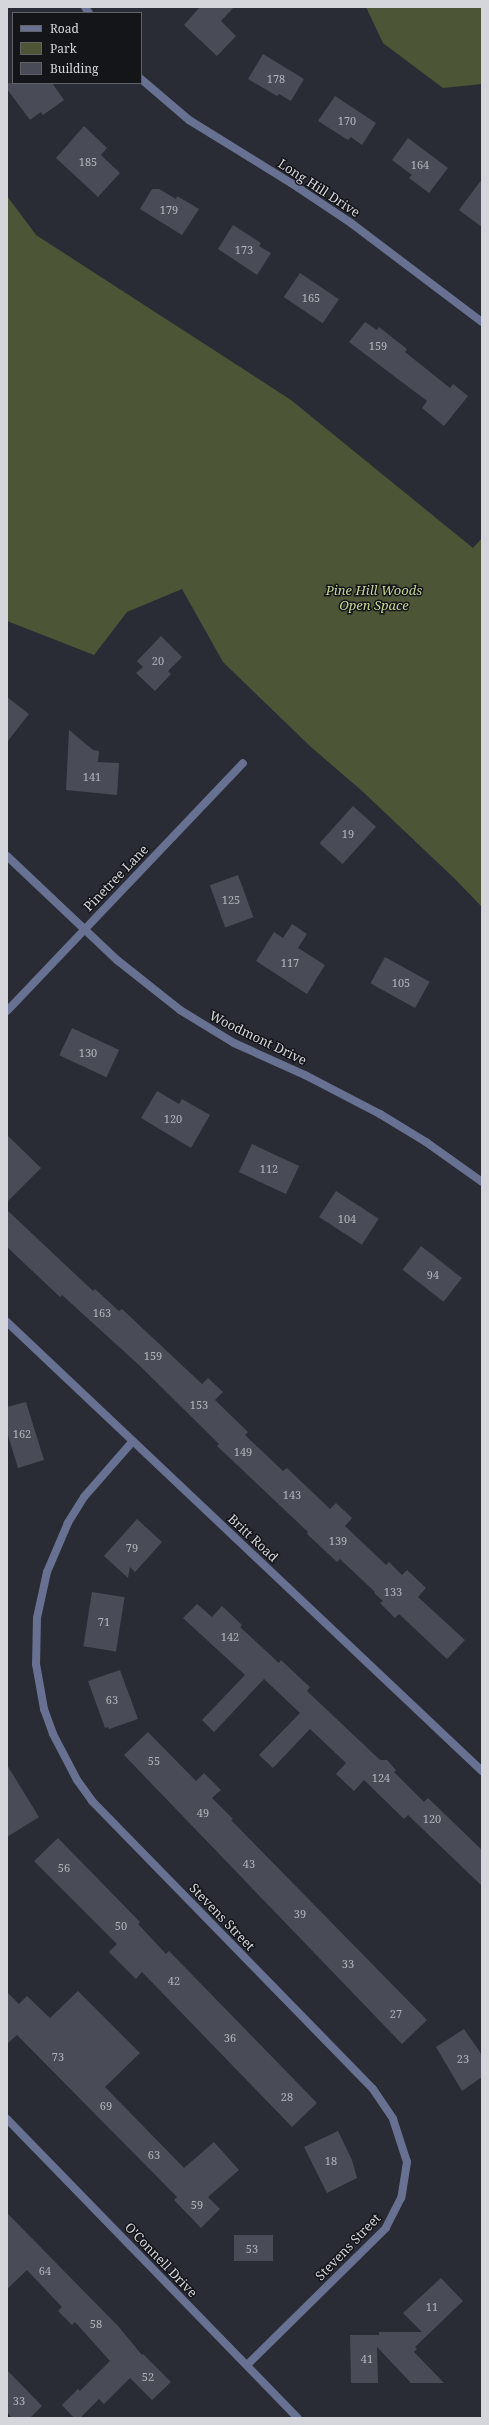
<!DOCTYPE html>
<style>
body{margin:0}
#map{position:relative;width:489px;height:2425px;overflow:hidden;background:#292c35;font-family:"Noto Serif",serif}
div>[style]{position:absolute}
.green>*{inset:0;background:#4c5535}
.building>*{inset:0;background:#494c56;transform-origin:0 0}
.minor>*{height:8px;margin:-4px;padding:0 4px;transform-origin:4px;border-radius:4px;background:#687192}
span{translate:-50% -50%;white-space:nowrap;text-align:center;line-height:1.15;-webkit-text-stroke:3px #131519;paint-order:stroke}
.number-label{font-size:11px;color:#b1b4ba}
.number-label span{-webkit-text-stroke-width:0}
.street-label{font-size:13px;color:#d4d6dc}
.park-label{font-size:13px;color:#c4d594;font-style:italic}
.frame{position:absolute;inset:0;border:8px solid #d4d6dc;pointer-events:none}
.legend{position:absolute;left:12px;top:12px;width:130px;height:72px;box-sizing:border-box;background:#131519;border:1px solid #606267;margin:0;padding:5px 7px;list-style:none;font-size:12px;color:#d4d6dc}
.legend li{display:flex;align-items:center;gap:8px;height:20px}
.legend b{width:20px;border:1px solid #606267}
</style>
<div id="map">
<div class="green">
<div style="clip-path:polygon(366px 7px,482px 7px,482px 84px,443px 88px,383px 43px)"></div>
<div style="clip-path:polygon(7px 196px,36px 235px,291px 400px,473px 548px,482px 538px,482px 907px,455px 879px,361px 790px,312px 748px,223px 662px,182px 589px,127px 612px,94px 655px,7px 621px)"></div>
</div>
<div class="building">
<div style="clip-path:polygon(200px 7px,234px 7px,221px 21px,236px 36px,217px 56px,184px 25px)"></div>
<div style="clip-path:polygon(263px 54px,304px 79px,291px 101px,279px 94px,277px 96px,248px 79px)"></div>
<div style="clip-path:polygon(7px 83px,52px 83px,64px 100px,43px 115px,41px 112px,30px 120px,7px 89px)"></div>
<div style="clip-path:polygon(335px 96px,376px 123px,362px 145px,351px 137px,348px 140px,318px 121px)"></div>
<div style="clip-path:polygon(84px 126px,107px 148px,101px 155px,120px 173px,98px 197px,56px 158px)"></div>
<div style="clip-path:polygon(408px 138px,448px 168px,429px 193px,409px 178px,412px 175px,392px 160px)"></div>
<div style="clip-path:polygon(482px 179px,482px 227px,459px 210px)"></div>
<div style="clip-path:polygon(152px 189px,159px 189px,176px 199px,177px 196px,199px 209px,182px 235px,140px 209px)"></div>
<div style="clip-path:polygon(233px 225px,261px 243px,259px 246px,271px 253px,257px 275px,218px 249px)"></div>
<div style="left:300px;top:273px;width:47px;height:29px;rotate:34deg"></div>
<div style="clip-path:polygon(365px 322px,377px 330px,379px 327px,407px 349px,405px 352px,450px 388px,453px 384px,468px 396px,444px 426px,422px 408px,427px 401px,349px 342px)"></div>
<div style="clip-path:polygon(161px 636px,182px 657px,168px 671px,171px 674px,155px 691px,136px 673px,143px 667px,137px 661px)"></div>
<div style="clip-path:polygon(7px 697px,29px 714px,7px 742px)"></div>
<div style="clip-path:polygon(69px 730px,93px 750px,99px 751px,98px 762px,119px 763px,117px 795px,66px 790px)"></div>
<div style="left:353px;top:806px;width:31px;height:50px;rotate:42deg"></div>
<div style="left:238px;top:875px;width:45px;height:30px;rotate:70deg"></div>
<div style="clip-path:polygon(292px 924px,307px 934px,298px 948px,325px 965px,307px 994px,256px 961px,274px 932px,283px 938px)"></div>
<div style="left:385px;top:957px;width:51px;height:30px;rotate:29deg"></div>
<div style="left:72px;top:1028px;width:52px;height:30px;rotate:25deg"></div>
<div style="clip-path:polygon(157px 1091px,179px 1104px,182px 1099px,210px 1115px,191px 1148px,141px 1118px)"></div>
<div style="clip-path:polygon(7px 1135px,41px 1168px,7px 1202px)"></div>
<div style="left:252px;top:1144px;width:52px;height:31px;rotate:25deg"></div>
<div style="left:336px;top:1191px;width:51px;height:31px;rotate:33deg"></div>
<div style="clip-path:polygon(7px 1210px,93px 1291px,95px 1289px,119px 1311px,122px 1309px,202px 1384px,208px 1378px,223px 1392px,215px 1400px,248px 1432px,245px 1435px,283px 1471px,287px 1468px,330px 1509px,336px 1503px,352px 1518px,345px 1526px,386px 1565px,389px 1562px,402px 1575px,407px 1570px,426px 1588px,418px 1597px,465px 1640px,447px 1659px,399px 1614px,395px 1618px,380px 1603px,383px 1601px,374px 1593px,375px 1592px,340px 1559px,337px 1562px,307px 1534px,308px 1532px,217px 1446px,219px 1444px,139px 1365px,62px 1295px,60px 1297px,7px 1247px)"></div>
<div style="left:421px;top:1246px;width:52px;height:30px;rotate:38deg"></div>
<div style="clip-path:polygon(26px 1402px,44px 1460px,18px 1468px,7px 1432px,7px 1407px)"></div>
<div style="clip-path:polygon(137px 1519px,162px 1542px,135px 1572px,130px 1567px,128px 1578px,104px 1556px)"></div>
<div style="left:92px;top:1592px;width:33px;height:55px;rotate:9deg"></div>
<div style="clip-path:polygon(197px 1604px,212px 1617px,222px 1606px,242px 1625px,240px 1627px,279px 1663px,281px 1660px,299px 1677px,310px 1687px,307px 1691px,380px 1760px,387px 1760px,396px 1770px,394px 1772px,424px 1802px,428px 1798px,482px 1850px,482px 1886px,408px 1815px,404px 1819px,364px 1780px,354px 1791px,336px 1774px,346px 1763px,310px 1729px,273px 1768px,259px 1755px,300px 1713px,264px 1679px,214px 1732px,202px 1720px,245px 1675px,183px 1618px)"></div>
<div style="clip-path:polygon(120px 1670px,138px 1719px,109px 1729px,108px 1727px,105px 1728px,88px 1681px)"></div>
<div style="clip-path:polygon(148px 1732px,196px 1781px,204px 1773px,221px 1790px,212px 1798px,233px 1819px,231px 1820px,427px 2020px,402px 2044px,124px 1755px)"></div>
<div style="clip-path:polygon(7px 1765px,39px 1817px,7px 1837px)"></div>
<div style="clip-path:polygon(58px 1838px,140px 1922px,138px 1924px,166px 1954px,169px 1951px,317px 2103px,292px 2127px,142px 1972px,136px 1979px,109px 1952px,117px 1944px,34px 1861px)"></div>
<div style="clip-path:polygon(78px 1991px,140px 2053px,105px 2087px,184px 2168px,214px 2142px,239px 2170px,208px 2197px,220px 2209px,201px 2228px,174px 2200px,177px 2197px,17px 2035px,7px 2044px,7px 1992px,19px 2004px,27px 1996px,50px 2018px)"></div>
<div style="clip-path:polygon(464px 2029px,482px 2055px,482px 2077px,462px 2091px,436px 2047px)"></div>
<div style="clip-path:polygon(338px 2131px,352px 2160px,357px 2178px,327px 2193px,304px 2147px)"></div>
<div style="clip-path:polygon(7px 2213px,118px 2326px,142px 2355px,143px 2354px,171px 2382px,152px 2400px,130px 2378px,104px 2404px,99px 2399px,80px 2418px,74px 2418px,62px 2405px,78px 2389px,80px 2391px,110px 2361px,75px 2322px,72px 2325px,58px 2311px,62px 2307px,27px 2270px,7px 2289px)"></div>
<div style="left:234px;top:2235px;width:39px;height:26px"></div>
<div style="clip-path:polygon(441px 2278px,463px 2301px,415px 2347px,417px 2349px,414px 2352px,444px 2383px,411px 2383px,377px 2347px,378px 2383px,351px 2383px,350px 2335px,379px 2335px,379px 2332px,422px 2332px,403px 2313px)"></div>
<div style="clip-path:polygon(7px 2370px,42px 2406px,30px 2418px,12px 2418px,7px 2412px)"></div>
</div>
<div class="minor">
<div style="left:85px;top:7px;width:7px;rotate:56deg"></div>
<div style="left:141px;top:79px;width:63px;rotate:40.5deg"></div>
<div style="left:189px;top:120px;width:120px;rotate:31.7deg"></div>
<div style="left:291px;top:183px;width:72px;rotate:33.7deg"></div>
<div style="left:351px;top:223px;width:164px;rotate:37.1deg"></div>
<div style="left:7px;top:856px;width:151px;rotate:43.4deg"></div>
<div style="left:117px;top:960px;width:80px;rotate:38.4deg"></div>
<div style="left:180px;top:1010px;width:63px;rotate:31.4deg"></div>
<div style="left:234px;top:1043px;width:78px;rotate:24.3deg"></div>
<div style="left:305px;top:1075px;width:85px;rotate:27.5deg"></div>
<div style="left:380px;top:1114px;width:54px;rotate:31.3deg"></div>
<div style="left:426px;top:1142px;width:69px;rotate:35.5deg"></div>
<div style="left:7px;top:1011px;width:342px;rotate:-46.4deg"></div>
<div style="left:7px;top:1322px;width:654px;rotate:43.39deg"></div>
<div style="left:133px;top:1441px;width:74px;rotate:131.2deg"></div>
<div style="left:84px;top:1497px;width:31px;rotate:122deg"></div>
<div style="left:68px;top:1523px;width:53px;rotate:113.2deg"></div>
<div style="left:47px;top:1572px;width:47px;rotate:102.3deg"></div>
<div style="left:37px;top:1618px;width:46px;rotate:91.2deg"></div>
<div style="left:36px;top:1664px;width:46px;rotate:79.9deg"></div>
<div style="left:44px;top:1709px;width:27px;rotate:70deg"></div>
<div style="left:53px;top:1734px;width:52px;rotate:62.4deg"></div>
<div style="left:77px;top:1780px;width:26px;rotate:54deg"></div>
<div style="left:92px;top:1801px;width:402px;rotate:45.7deg"></div>
<div style="left:373px;top:2089px;width:36px;rotate:56deg"></div>
<div style="left:393px;top:2119px;width:45px;rotate:72deg"></div>
<div style="left:407px;top:2162px;width:36px;rotate:99deg"></div>
<div style="left:401px;top:2198px;width:34px;rotate:117deg"></div>
<div style="left:386px;top:2228px;width:195px;rotate:135.4deg"></div>
<div style="left:7px;top:2119px;width:417px;rotate:45.8deg"></div>
</div>
<div class="number-label">
<span style="left:276px;top:79px">178</span>
<span style="left:347px;top:121px">170</span>
<span style="left:88px;top:162px">185</span>
<span style="left:420px;top:165px">164</span>
<span style="left:169px;top:210px">179</span>
<span style="left:244px;top:250px">173</span>
<span style="left:311px;top:298px">165</span>
<span style="left:378px;top:346px">159</span>
<span style="left:158px;top:661px">20</span>
<span style="left:92px;top:777px">141</span>
<span style="left:348px;top:834px">19</span>
<span style="left:231px;top:900px">125</span>
<span style="left:290px;top:963px">117</span>
<span style="left:401px;top:983px">105</span>
<span style="left:88px;top:1053px">130</span>
<span style="left:173px;top:1119px">120</span>
<span style="left:269px;top:1169px">112</span>
<span style="left:347px;top:1219px">104</span>
<span style="left:433px;top:1275px">94</span>
<span style="left:102px;top:1313px">163</span>
<span style="left:153px;top:1356px">159</span>
<span style="left:199px;top:1405px">153</span>
<span style="left:22px;top:1434px">162</span>
<span style="left:243px;top:1452px">149</span>
<span style="left:292px;top:1495px">143</span>
<span style="left:338px;top:1541px">139</span>
<span style="left:132px;top:1548px">79</span>
<span style="left:393px;top:1592px">133</span>
<span style="left:104px;top:1622px">71</span>
<span style="left:230px;top:1637px">142</span>
<span style="left:112px;top:1700px">63</span>
<span style="left:154px;top:1761px">55</span>
<span style="left:381px;top:1778px">124</span>
<span style="left:203px;top:1813px">49</span>
<span style="left:432px;top:1819px">120</span>
<span style="left:249px;top:1864px">43</span>
<span style="left:64px;top:1868px">56</span>
<span style="left:300px;top:1914px">39</span>
<span style="left:121px;top:1926px">50</span>
<span style="left:348px;top:1964px">33</span>
<span style="left:174px;top:1981px">42</span>
<span style="left:396px;top:2014px">27</span>
<span style="left:230px;top:2038px">36</span>
<span style="left:58px;top:2057px">73</span>
<span style="left:463px;top:2059px">23</span>
<span style="left:287px;top:2097px">28</span>
<span style="left:106px;top:2106px">69</span>
<span style="left:154px;top:2155px">63</span>
<span style="left:331px;top:2161px">18</span>
<span style="left:197px;top:2205px">59</span>
<span style="left:252px;top:2249px">53</span>
<span style="left:45px;top:2271px">64</span>
<span style="left:432px;top:2307px">11</span>
<span style="left:96px;top:2324px">58</span>
<span style="left:367px;top:2359px">41</span>
<span style="left:148px;top:2377px">52</span>
<span style="left:19px;top:2401px">33</span>
</div>
<div class="street-label">
<span style="left:319px;top:188px;rotate:33deg">Long Hill Drive</span>
<span style="left:116px;top:878px;rotate:-46deg">Pinetree Lane</span>
<span style="left:258px;top:1038px;rotate:26deg">Woodmont Drive</span>
<span style="left:253px;top:1538px;rotate:43deg">Britt Road</span>
<span style="left:222px;top:1917px;rotate:46deg">Stevens Street</span>
<span style="left:348px;top:2247px;rotate:-46deg">Stevens Street</span>
<span style="left:161px;top:2260px;rotate:46deg">O'Connell Drive</span>
</div>
<div class="park-label">
<span style="left:374px;top:598px">Pine Hill Woods<br>Open Space</span>
</div>
<div class="frame"></div>
<ul class="legend">
<li><b style="height:5px;background:#687192"></b>Road</li>
<li><b style="height:11px;background:#4c5535"></b>Park</li>
<li><b style="height:11px;background:#494c56"></b>Building</li>
</ul>
</div>
